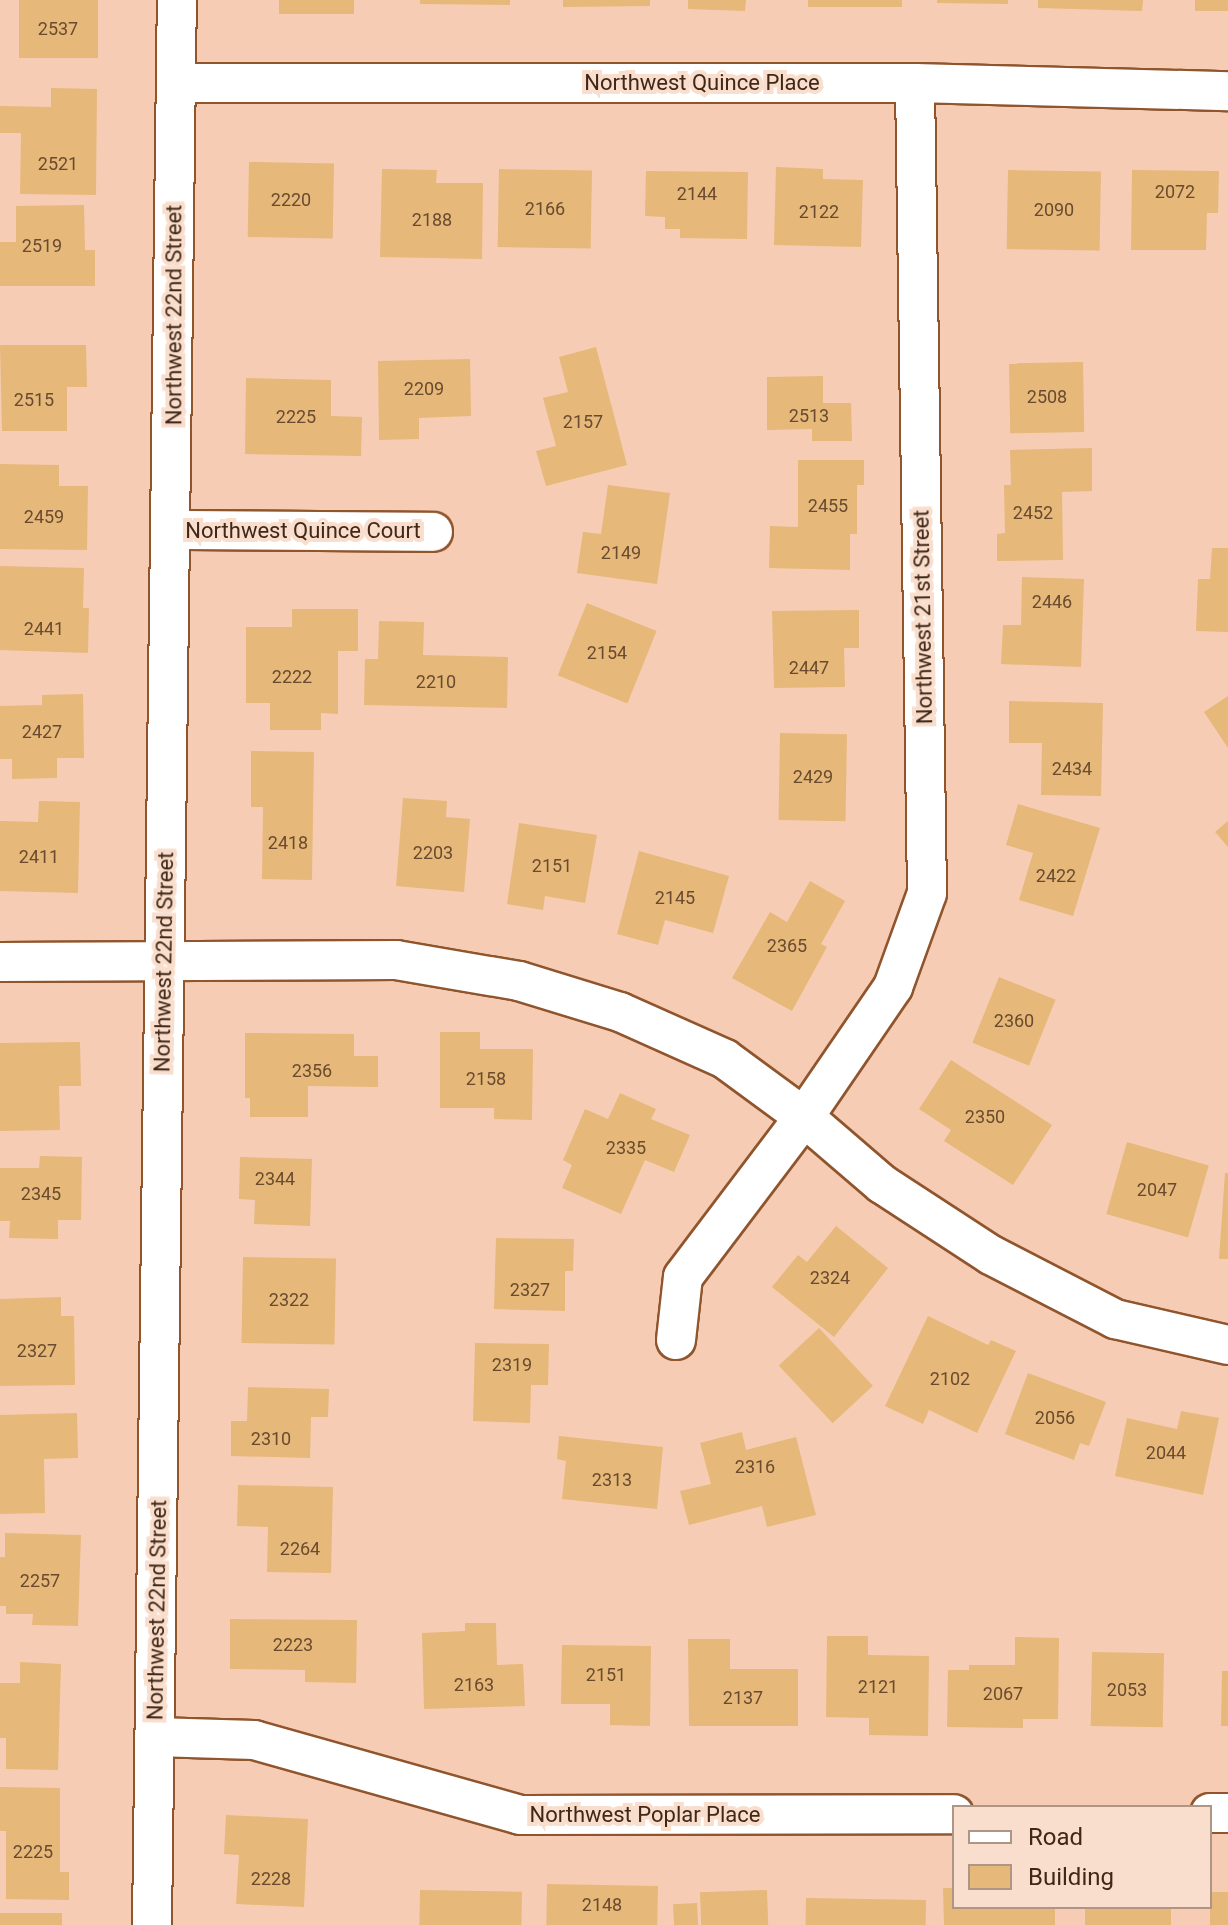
<!DOCTYPE html>
<style>
body{margin:0}
#map{position:relative;width:1228px;height:1925px;overflow:hidden;background:#f6cdb4;font-family:Roboto,sans-serif}
div>[style]{position:absolute}
.building>*{inset:0;background:#e6b87a;transform-origin:0 0}
.roads{filter:drop-shadow(2px 0 #90552d) drop-shadow(-2px 0 #90552d) drop-shadow(0 2px #90552d) drop-shadow(0 -2px #90552d)}
.street>*{height:38px;margin:-19px;padding:0 19px;transform-origin:19px;border-radius:19px;background:#fff}
span{translate:-50% -50%;white-space:nowrap;text-align:center;line-height:1.15;-webkit-text-stroke:8px #f9decd;paint-order:stroke}
.number-label{font-size:18px;color:#6a4b2f}
.number-label span{-webkit-text-stroke-width:0}
.street-label{font-size:22px;color:#402716}
.legend{position:absolute;left:952px;top:1805px;width:260px;height:104px;box-sizing:border-box;background:#f9decd;border:2px solid #af9584;margin:0;padding:10px 14px;list-style:none;font-size:24px;color:#402716}
.legend li{display:flex;align-items:center;gap:16px;height:40px}
.legend b{width:40px;border:2px solid #af9584}
</style>
<div id="map">
<div class="building">
<div style="left:19px;top:0;width:79px;height:58px"></div>
<div style="left:279px;top:0;width:75px;height:14px"></div>
<div style="clip-path:polygon(420px 0,510px 0,510px 5px,420px 4px)"></div>
<div style="clip-path:polygon(563px 0,650px 0,650px 6px,563px 7px)"></div>
<div style="clip-path:polygon(688px 0,746px 0,745px 11px,688px 9px)"></div>
<div style="left:808px;top:0;width:94px;height:7px"></div>
<div style="clip-path:polygon(937px 0,1008px 0,1008px 4px,937px 3px)"></div>
<div style="clip-path:polygon(1038px 0,1143px 0,1142px 11px,1038px 8px)"></div>
<div style="left:1195px;top:0;width:33px;height:11px"></div>
<div style="clip-path:polygon(51px 88px,97px 89px,96px 195px,20px 194px,21px 133px,0 133px,0 106px,51px 107px)"></div>
<div style="left:249px;top:162px;width:85px;height:75px;rotate:1deg"></div>
<div style="clip-path:polygon(776px 167px,823px 169px,823px 179px,863px 180px,861px 247px,774px 245px)"></div>
<div style="clip-path:polygon(382px 169px,437px 170px,436px 183px,483px 183px,482px 259px,380px 257px)"></div>
<div style="left:499px;top:169px;width:93px;height:78px;rotate:1deg"></div>
<div style="left:1008px;top:170px;width:93px;height:79px;rotate:1deg"></div>
<div style="clip-path:polygon(1132px 170px,1219px 171px,1218px 213px,1207px 213px,1206px 250px,1131px 250px)"></div>
<div style="clip-path:polygon(646px 171px,748px 172px,747px 239px,680px 238px,680px 229px,665px 229px,665px 217px,645px 216px)"></div>
<div style="clip-path:polygon(84px 205px,85px 250px,95px 250px,95px 286px,0 286px,0 242px,16px 242px,16px 206px)"></div>
<div style="clip-path:polygon(0 345px,86px 345px,87px 387px,67px 387px,67px 431px,2px 431px)"></div>
<div style="clip-path:polygon(596px 347px,627px 465px,546px 486px,536px 451px,556px 446px,543px 398px,568px 392px,559px 357px)"></div>
<div style="clip-path:polygon(470px 359px,471px 416px,419px 418px,419px 439px,379px 440px,378px 361px)"></div>
<div style="left:1083px;top:362px;width:70px;height:74px;rotate:89deg"></div>
<div style="clip-path:polygon(823px 376px,823px 403px,851px 403px,852px 441px,812px 441px,812px 429px,767px 430px,767px 377px)"></div>
<div style="clip-path:polygon(246px 378px,331px 380px,331px 416px,362px 417px,361px 456px,245px 454px)"></div>
<div style="clip-path:polygon(1092px 448px,1092px 491px,1062px 492px,1063px 560px,997px 561px,997px 534px,1005px 533px,1004px 485px,1011px 485px,1010px 450px)"></div>
<div style="clip-path:polygon(798px 460px,864px 460px,864px 485px,857px 485px,857px 534px,850px 534px,850px 570px,769px 568px,770px 526px,798px 527px)"></div>
<div style="clip-path:polygon(0 464px,59px 465px,59px 486px,88px 486px,87px 550px,0 549px)"></div>
<div style="clip-path:polygon(608px 485px,670px 493px,657px 584px,577px 573px,583px 532px,601px 534px)"></div>
<div style="clip-path:polygon(1212px 548px,1228px 548px,1228px 632px,1196px 631px,1198px 579px,1210px 579px)"></div>
<div style="clip-path:polygon(0 566px,84px 568px,83px 608px,89px 608px,88px 653px,0 650px)"></div>
<div style="clip-path:polygon(1022px 577px,1084px 579px,1081px 667px,1001px 664px,1003px 625px,1021px 625px)"></div>
<div style="left:587px;top:603px;width:75px;height:78px;rotate:22deg"></div>
<div style="clip-path:polygon(292px 609px,358px 609px,358px 651px,338px 651px,338px 714px,321px 713px,321px 730px,270px 730px,270px 703px,246px 703px,246px 627px,292px 627px)"></div>
<div style="clip-path:polygon(859px 610px,859px 648px,844px 648px,845px 687px,774px 688px,772px 611px)"></div>
<div style="clip-path:polygon(379px 621px,424px 622px,423px 655px,508px 657px,507px 708px,364px 705px,365px 659px,378px 659px)"></div>
<div style="clip-path:polygon(83px 694px,84px 758px,57px 758px,57px 778px,12px 779px,12px 759px,0 759px,0 706px,42px 705px,42px 695px)"></div>
<div style="clip-path:polygon(1228px 696px,1228px 748px,1204px 712px)"></div>
<div style="clip-path:polygon(1009px 701px,1103px 703px,1101px 796px,1041px 795px,1042px 743px,1009px 743px)"></div>
<div style="left:780px;top:733px;width:67px;height:87px;rotate:1deg"></div>
<div style="clip-path:polygon(251px 751px,314px 752px,312px 880px,262px 879px,263px 807px,251px 807px)"></div>
<div style="clip-path:polygon(403px 798px,447px 801px,446px 817px,470px 819px,464px 892px,396px 886px)"></div>
<div style="clip-path:polygon(39px 801px,80px 802px,78px 893px,0 891px,0 821px,38px 822px)"></div>
<div style="clip-path:polygon(1018px 804px,1100px 828px,1073px 916px,1019px 900px,1033px 853px,1006px 845px)"></div>
<div style="clip-path:polygon(1228px 821px,1228px 847px,1215px 832px)"></div>
<div style="clip-path:polygon(519px 823px,597px 835px,585px 903px,545px 896px,543px 910px,507px 904px)"></div>
<div style="clip-path:polygon(639px 851px,729px 876px,713px 933px,665px 920px,658px 945px,617px 934px)"></div>
<div style="clip-path:polygon(810px 881px,845px 901px,821px 944px,827px 947px,792px 1011px,732px 978px,770px 912px,787px 922px)"></div>
<div style="left:999px;top:977px;width:61px;height:71px;rotate:22deg"></div>
<div style="clip-path:polygon(440px 1032px,480px 1032px,480px 1049px,533px 1049px,532px 1120px,494px 1119px,494px 1108px,440px 1108px)"></div>
<div style="clip-path:polygon(245px 1033px,354px 1034px,354px 1056px,378px 1056px,378px 1087px,308px 1086px,308px 1117px,250px 1117px,250px 1098px,245px 1098px)"></div>
<div style="clip-path:polygon(80px 1042px,81px 1086px,59px 1086px,60px 1130px,0 1131px,0 1043px)"></div>
<div style="clip-path:polygon(951px 1060px,1052px 1125px,1013px 1185px,944px 1141px,951px 1130px,919px 1109px)"></div>
<div style="clip-path:polygon(620px 1093px,656px 1109px,651px 1119px,690px 1135px,674px 1172px,645px 1160px,621px 1214px,562px 1188px,572px 1165px,563px 1160px,585px 1109px,608px 1119px)"></div>
<div style="left:1127px;top:1142px;width:85px;height:75px;rotate:16deg"></div>
<div style="clip-path:polygon(40px 1156px,82px 1157px,81px 1220px,58px 1220px,58px 1239px,9px 1238px,10px 1221px,0 1221px,0 1168px,39px 1168px)"></div>
<div style="clip-path:polygon(240px 1157px,312px 1159px,310px 1226px,254px 1224px,255px 1200px,239px 1199px)"></div>
<div style="clip-path:polygon(1225px 1173px,1228px 1173px,1228px 1259px,1219px 1259px)"></div>
<div style="clip-path:polygon(836px 1226px,888px 1268px,834px 1337px,772px 1287px,798px 1255px,807px 1262px)"></div>
<div style="clip-path:polygon(496px 1238px,574px 1239px,573px 1271px,565px 1271px,565px 1311px,494px 1309px)"></div>
<div style="left:243px;top:1257px;width:93px;height:86px;rotate:1deg"></div>
<div style="clip-path:polygon(61px 1297px,61px 1316px,74px 1316px,75px 1385px,0 1386px,0 1299px)"></div>
<div style="clip-path:polygon(928px 1316px,988px 1345px,991px 1340px,1016px 1351px,977px 1433px,929px 1410px,923px 1424px,885px 1406px)"></div>
<div style="left:819px;top:1328px;width:79px;height:55px;rotate:47deg"></div>
<div style="clip-path:polygon(475px 1343px,549px 1344px,548px 1385px,531px 1385px,530px 1423px,473px 1421px)"></div>
<div style="clip-path:polygon(1028px 1373px,1106px 1402px,1089px 1446px,1080px 1443px,1074px 1460px,1005px 1434px)"></div>
<div style="clip-path:polygon(248px 1387px,329px 1389px,328px 1417px,311px 1417px,310px 1458px,231px 1456px,231px 1421px,247px 1421px)"></div>
<div style="clip-path:polygon(1181px 1411px,1219px 1418px,1203px 1495px,1115px 1476px,1127px 1418px,1177px 1429px)"></div>
<div style="clip-path:polygon(77px 1413px,78px 1458px,44px 1459px,45px 1513px,0 1514px,0 1415px)"></div>
<div style="clip-path:polygon(742px 1432px,746px 1450px,796px 1437px,816px 1515px,767px 1527px,762px 1506px,689px 1525px,680px 1491px,711px 1484px,700px 1443px)"></div>
<div style="clip-path:polygon(559px 1436px,663px 1447px,657px 1509px,562px 1499px,566px 1461px,557px 1459px)"></div>
<div style="clip-path:polygon(238px 1485px,333px 1487px,331px 1573px,267px 1572px,268px 1527px,237px 1526px)"></div>
<div style="clip-path:polygon(5px 1533px,81px 1535px,78px 1626px,32px 1625px,33px 1614px,6px 1614px,6px 1606px,0 1606px,0 1557px,5px 1557px)"></div>
<div style="clip-path:polygon(230px 1619px,357px 1620px,356px 1683px,305px 1682px,305px 1670px,230px 1669px)"></div>
<div style="clip-path:polygon(465px 1623px,496px 1623px,497px 1665px,523px 1664px,525px 1706px,424px 1709px,422px 1633px,465px 1631px)"></div>
<div style="clip-path:polygon(827px 1636px,868px 1636px,868px 1655px,929px 1656px,928px 1736px,869px 1735px,869px 1718px,826px 1717px)"></div>
<div style="clip-path:polygon(1015px 1637px,1059px 1638px,1058px 1719px,1023px 1719px,1023px 1728px,947px 1727px,948px 1670px,969px 1670px,969px 1665px,1015px 1665px)"></div>
<div style="clip-path:polygon(688px 1639px,730px 1639px,730px 1669px,798px 1669px,798px 1726px,689px 1726px)"></div>
<div style="clip-path:polygon(562px 1645px,651px 1646px,650px 1726px,610px 1725px,610px 1704px,561px 1704px)"></div>
<div style="left:1092px;top:1652px;width:72px;height:74px;rotate:1deg"></div>
<div style="clip-path:polygon(20px 1662px,61px 1664px,58px 1770px,6px 1769px,6px 1738px,0 1738px,0 1683px,20px 1683px)"></div>
<div style="clip-path:polygon(1222px 1671px,1228px 1671px,1228px 1726px,1221px 1726px)"></div>
<div style="clip-path:polygon(0 1787px,60px 1788px,60px 1872px,69px 1872px,69px 1900px,6px 1899px,6px 1831px,0 1831px)"></div>
<div style="clip-path:polygon(226px 1815px,308px 1819px,304px 1907px,236px 1904px,239px 1855px,224px 1854px)"></div>
<div style="left:547px;top:1884px;width:111px;height:41px;rotate:1deg"></div>
<div style="clip-path:polygon(943px 1888px,954px 1888px,954px 1907px,1055px 1909px,1055px 1925px,944px 1925px)"></div>
<div style="left:420px;top:1890px;width:102px;height:35px;rotate:1deg"></div>
<div style="left:767px;top:1890px;width:35px;height:67px;rotate:88deg"></div>
<div style="left:1210px;top:1892px;width:18px;height:33px"></div>
<div style="left:806px;top:1898px;width:120px;height:27px;rotate:1deg"></div>
<div style="left:697px;top:1903px;width:22px;height:24px;rotate:87deg"></div>
<div style="left:1085px;top:1907px;width:86px;height:18px"></div>
<div style="left:0;top:1913px;width:62px;height:12px"></div>
</div>
<div class="roads">
<div class="street">
<div style="left:176px;top:83px;width:739px"></div>
<div style="left:915px;top:83px;width:313px;rotate:1.5deg"></div>
<div style="left:172px;top:530px;width:261px;rotate:0.4deg"></div>
<div style="left:0;top:962px;width:396px;rotate:-0.3deg"></div>
<div style="left:396px;top:960px;width:125px;rotate:9.7deg"></div>
<div style="left:519px;top:981px;width:106px;rotate:17.1deg"></div>
<div style="left:620px;top:1012px;width:115px;rotate:24.1deg"></div>
<div style="left:725px;top:1059px;width:98px;rotate:36.3deg"></div>
<div style="left:804px;top:1117px;width:103px;rotate:40.7deg"></div>
<div style="left:882px;top:1184px;width:130px;rotate:33.1deg"></div>
<div style="left:991px;top:1255px;width:140px;rotate:27.3deg"></div>
<div style="left:1115px;top:1319px;width:116px;rotate:13deg"></div>
<div style="left:676px;top:1340px;width:63px;rotate:-83.7deg"></div>
<div style="left:683px;top:1277px;width:201px;rotate:-52.9deg"></div>
<div style="left:804px;top:1117px;width:158px;rotate:-55.6deg"></div>
<div style="left:893px;top:987px;width:100px;rotate:-70.1deg"></div>
<div style="left:927px;top:893px;width:810px;rotate:-90.85deg"></div>
<div style="left:155px;top:1737px;width:99px;rotate:1.7deg"></div>
<div style="left:254px;top:1740px;width:276px;rotate:15.7deg"></div>
<div style="left:520px;top:1815px;width:434px;rotate:-0.1deg"></div>
<div style="left:1210px;top:1813px;width:18px"></div>
<div style="left:152px;top:1925px;width:1925px;rotate:-89.26deg"></div>
</div>
</div>
<div class="number-label">
<span style="left:58px;top:29px">2537</span>
<span style="left:58px;top:164px">2521</span>
<span style="left:1175px;top:192px">2072</span>
<span style="left:697px;top:194px">2144</span>
<span style="left:291px;top:200px">2220</span>
<span style="left:545px;top:209px">2166</span>
<span style="left:1054px;top:210px">2090</span>
<span style="left:819px;top:212px">2122</span>
<span style="left:432px;top:220px">2188</span>
<span style="left:42px;top:246px">2519</span>
<span style="left:424px;top:389px">2209</span>
<span style="left:1047px;top:397px">2508</span>
<span style="left:34px;top:400px">2515</span>
<span style="left:809px;top:416px">2513</span>
<span style="left:296px;top:417px">2225</span>
<span style="left:583px;top:422px">2157</span>
<span style="left:828px;top:506px">2455</span>
<span style="left:1033px;top:513px">2452</span>
<span style="left:44px;top:517px">2459</span>
<span style="left:621px;top:553px">2149</span>
<span style="left:1052px;top:602px">2446</span>
<span style="left:44px;top:629px">2441</span>
<span style="left:607px;top:653px">2154</span>
<span style="left:809px;top:668px">2447</span>
<span style="left:292px;top:677px">2222</span>
<span style="left:436px;top:682px">2210</span>
<span style="left:42px;top:732px">2427</span>
<span style="left:1072px;top:769px">2434</span>
<span style="left:813px;top:777px">2429</span>
<span style="left:288px;top:843px">2418</span>
<span style="left:433px;top:853px">2203</span>
<span style="left:39px;top:857px">2411</span>
<span style="left:552px;top:866px">2151</span>
<span style="left:1056px;top:876px">2422</span>
<span style="left:675px;top:898px">2145</span>
<span style="left:787px;top:946px">2365</span>
<span style="left:1014px;top:1021px">2360</span>
<span style="left:312px;top:1071px">2356</span>
<span style="left:486px;top:1079px">2158</span>
<span style="left:985px;top:1117px">2350</span>
<span style="left:626px;top:1148px">2335</span>
<span style="left:275px;top:1179px">2344</span>
<span style="left:1157px;top:1190px">2047</span>
<span style="left:41px;top:1194px">2345</span>
<span style="left:830px;top:1278px">2324</span>
<span style="left:530px;top:1290px">2327</span>
<span style="left:289px;top:1300px">2322</span>
<span style="left:37px;top:1351px">2327</span>
<span style="left:512px;top:1365px">2319</span>
<span style="left:950px;top:1379px">2102</span>
<span style="left:1055px;top:1418px">2056</span>
<span style="left:271px;top:1439px">2310</span>
<span style="left:1166px;top:1453px">2044</span>
<span style="left:755px;top:1467px">2316</span>
<span style="left:612px;top:1480px">2313</span>
<span style="left:300px;top:1549px">2264</span>
<span style="left:40px;top:1581px">2257</span>
<span style="left:293px;top:1645px">2223</span>
<span style="left:606px;top:1675px">2151</span>
<span style="left:474px;top:1685px">2163</span>
<span style="left:878px;top:1687px">2121</span>
<span style="left:1127px;top:1690px">2053</span>
<span style="left:1003px;top:1694px">2067</span>
<span style="left:743px;top:1698px">2137</span>
<span style="left:33px;top:1852px">2225</span>
<span style="left:271px;top:1879px">2228</span>
<span style="left:602px;top:1905px">2148</span>
</div>
<div class="street-label">
<span style="left:702px;top:83px">Northwest Quince Place</span>
<span style="left:174px;top:315px;rotate:-90deg">Northwest 22nd Street</span>
<span style="left:303px;top:531px">Northwest Quince Court</span>
<span style="left:923px;top:617px;rotate:-91deg">Northwest 21st Street</span>
<span style="left:164px;top:962px;rotate:-89deg">Northwest 22nd Street</span>
<span style="left:157px;top:1610px;rotate:-89deg">Northwest 22nd Street</span>
<span style="left:645px;top:1815px">Northwest Poplar Place</span>
</div>
<ul class="legend">
<li><b style="height:10px;background:#fff"></b>Road</li>
<li><b style="height:22px;background:#e6b87a"></b>Building</li>
</ul>
</div>
